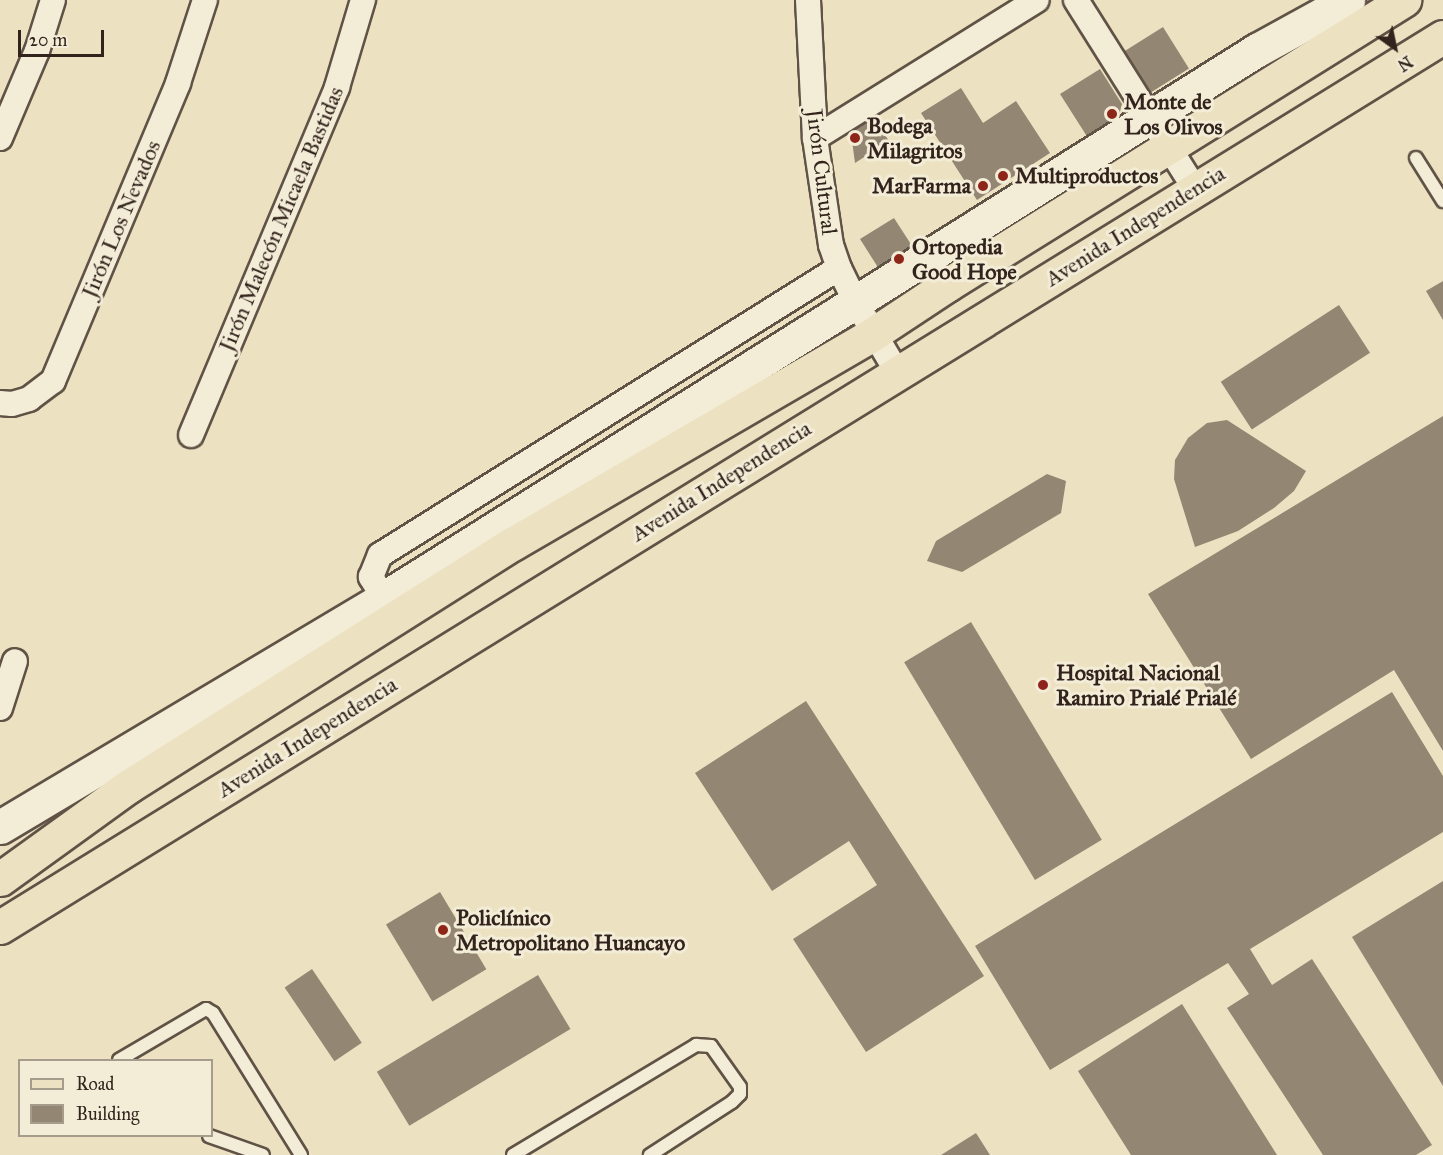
<!DOCTYPE html>
<meta charset="utf-8">
<style>
body{margin:0}
#map{position:relative;width:1443px;height:1155px;overflow:hidden;background:#ece2c2;font-family:"IM FELL Great Primer",serif}
div>[style]{position:absolute}
.building>*{inset:0;background:#938672;transform-origin:0 0}
.roads{filter:drop-shadow(2px 0 #605346) drop-shadow(-2px 0 #605346) drop-shadow(0 2px #605346) drop-shadow(0 -2px #605346)}
.lane>*{height:12px;margin:-6px;padding:0 6px;transform-origin:6px;border-radius:6px;background:#f3ecd7}
.street>*{height:24px;margin:-12px;padding:0 12px;transform-origin:12px;border-radius:12px;background:#f3ecd7}
.secondary>*{height:33px;margin:-16.5px;padding:0 16.5px;transform-origin:16.5px;border-radius:16.5px;background:#f3ecd7}
.primary>*{height:33px;margin:-16.5px;padding:0 16.5px;transform-origin:16.5px;border-radius:16.5px;background:#ece2c2}
.dots>*{width:16px;height:16px;translate:-50% -50%;box-sizing:border-box;border:3px solid #f3ecd7;border-radius:50%}
span{translate:-50% -50%;white-space:nowrap;text-align:center;line-height:1.15;-webkit-text-stroke:6px #f3ecd7;paint-order:stroke}
.poi-label{font-size:22px;color:#32231c;font-weight:700}
.left{translate:0 -50%;text-align:left}
.right{translate:-100% -50%;text-align:right}
.street-label{font-size:22px;color:#32231c}
.legend{position:absolute;left:18px;top:1059px;width:195px;height:78px;box-sizing:border-box;background:#f3ecd7;border:2px solid #a69c8c;margin:0;padding:8px 10px;list-style:none;font-size:18px;color:#32231c}
.legend li{display:flex;align-items:center;gap:12px;height:30px}
.legend b{width:30px;border:2px solid #a69c8c}
.north{position:absolute;left:1365px;top:18px;width:60px;height:60px;-webkit-text-stroke:4px #f3ecd7;paint-order:stroke;rotate:147deg;font-size:16px;font-weight:700;line-height:24px;text-align:center;color:#32231c}
.north::after{content:'';display:block;margin:auto;width:21px;height:27px;background:#32231c;clip-path:polygon(50% 0,100% 100%,50% 72%,0 100%)}
.scale{position:absolute;left:18px;top:30px;width:86px;height:27px;box-sizing:border-box;border:3px solid #32231c;border-top:0;padding-left:8px;font-size:18px;line-height:21px;white-space:nowrap;color:#32231c;-webkit-text-stroke:4px #f3ecd7;paint-order:stroke}
</style>
<div id="map">
<div class="building">
<div style="left:1163px;top:27px;width:49px;height:46px;rotate:58deg"></div>
<div style="clip-path:polygon(1100px 69px,1122px 104px,1118px 119px,1088px 138px,1060px 94px)"></div>
<div style="clip-path:polygon(961px 88px,983px 123px,1016px 101px,1050px 153px,977px 200px,921px 113px)"></div>
<div style="clip-path:polygon(871px 113px,889px 141px,855px 163px,850px 126px)"></div>
<div style="clip-path:polygon(894px 218px,916px 252px,879px 269px,860px 239px)"></div>
<div style="clip-path:polygon(1443px 281px,1443px 320px,1426px 291px)"></div>
<div style="left:1339px;top:305px;width:57px;height:141px;rotate:57deg"></div>
<div style="clip-path:polygon(1443px 416px,1443px 751px,1394px 670px,1251px 759px,1148px 594px)"></div>
<div style="clip-path:polygon(1227px 420px,1306px 471px,1294px 491px,1274px 508px,1238px 531px,1195px 547px,1174px 479px,1175px 460px,1188px 438px,1207px 423px)"></div>
<div style="clip-path:polygon(1047px 474px,1066px 481px,1061px 513px,962px 572px,927px 561px,936px 541px)"></div>
<div style="left:971px;top:622px;width:254px;height:78px;rotate:59deg"></div>
<div style="clip-path:polygon(1392px 692px,1443px 776px,1443px 832px,1250px 949px,1272px 985px,1312px 959px,1432px 1145px,1416px 1155px,1323px 1155px,1227px 1008px,1249px 994px,1228px 963px,1050px 1070px,975px 946px)"></div>
<div style="clip-path:polygon(806px 701px,984px 976px,866px 1052px,793px 939px,877px 885px,849px 841px,772px 891px,695px 773px)"></div>
<div style="clip-path:polygon(1443px 881px,1443px 1086px,1352px 937px)"></div>
<div style="left:440px;top:892px;width:90px;height:63px;rotate:59deg"></div>
<div style="left:312px;top:969px;width:89px;height:33px;rotate:56deg"></div>
<div style="left:538px;top:975px;width:63px;height:188px;rotate:59deg"></div>
<div style="clip-path:polygon(1182px 1004px,1277px 1155px,1131px 1155px,1078px 1071px)"></div>
<div style="clip-path:polygon(976px 1133px,990px 1155px,941px 1155px)"></div>
</div>
<div class="roads">
<div class="lane">
<div style="left:1416px;top:158px;width:51px;rotate:57.9deg"></div>
<div style="left:119px;top:1060px;width:101px;rotate:-30.4deg"></div>
<div style="left:206px;top:1009px;width:8px;rotate:30deg"></div>
<div style="left:213px;top:1013px;width:167px;rotate:58.2deg"></div>
<div style="left:209px;top:1136px;width:57px;rotate:19.4deg"></div>
<div style="left:513px;top:1155px;width:214px;rotate:-31deg"></div>
<div style="left:696px;top:1045px;width:15px;rotate:4deg"></div>
<div style="left:711px;top:1046px;width:50px;rotate:54.7deg"></div>
<div style="left:740px;top:1087px;width:7px;rotate:90deg"></div>
<div style="left:740px;top:1094px;width:11px;rotate:135deg"></div>
<div style="left:732px;top:1102px;width:98px;rotate:147.1deg"></div>
</div>
<div class="street">
<div style="left:808px;top:0;width:138px;rotate:87.1deg"></div>
<div style="left:815px;top:138px;width:108px;rotate:81.5deg"></div>
<div style="left:831px;top:245px;width:24px;rotate:71deg"></div>
<div style="left:839px;top:268px;width:37px;rotate:64deg"></div>
<div style="left:855px;top:301px;width:82px;rotate:59.4deg"></div>
<div style="left:1076px;top:0;width:223px;rotate:57.8deg"></div>
<div style="left:0;top:138px;width:95px;rotate:-67deg"></div>
<div style="left:37px;top:51px;width:53px;rotate:-72.6deg"></div>
<div style="left:815px;top:138px;width:261px;rotate:-31.9deg"></div>
<div style="left:0;top:403px;width:12px;rotate:5deg"></div>
<div style="left:12px;top:404px;width:18px;rotate:-16deg"></div>
<div style="left:29px;top:399px;width:30px;rotate:-37deg"></div>
<div style="left:53px;top:381px;width:323px;rotate:-67.2deg"></div>
<div style="left:178px;top:83px;width:87px;rotate:-72deg"></div>
<div style="left:191px;top:435px;width:377px;rotate:-67.2deg"></div>
<div style="left:337px;top:87px;width:91px;rotate:-73.4deg"></div>
<div style="left:384px;top:598px;width:25px;rotate:-122deg"></div>
<div style="left:371px;top:577px;width:24px;rotate:-68deg"></div>
<div style="left:380px;top:555px;width:541px;rotate:-32.02deg"></div>
<div style="left:0;top:708px;width:49px;rotate:-72.3deg"></div>
</div>
<div class="secondary">
<div style="left:0;top:827px;width:447px;rotate:-30.8deg"></div>
<div style="left:384px;top:598px;width:1031px;rotate:-32.12deg"></div>
<div style="left:1257px;top:50px;width:104px;rotate:-28.8deg"></div>
</div>
<div class="primary">
<div style="left:0;top:879px;width:159px;rotate:-35.8deg"></div>
<div style="left:129px;top:786px;width:455px;rotate:-32.3deg"></div>
<div style="left:514px;top:543px;width:415px;rotate:-30.2deg"></div>
<div style="left:873px;top:334px;width:89px;rotate:-33.5deg"></div>
<div style="left:947px;top:285px;width:539px;rotate:-31.95deg"></div>
<div style="left:0;top:927px;width:1695px;rotate:-31.67deg"></div>
</div>
</div>
<div class="dots">
<div style="left:1112px;top:114px;background:#8f2418"></div>
<div style="left:855px;top:138px;background:#8f2418"></div>
<div style="left:1003px;top:176px;background:#8f2418"></div>
<div style="left:983px;top:186px;background:#8f2418"></div>
<div style="left:899px;top:259px;background:#8f2418"></div>
<div style="left:1043px;top:685px;background:#8f2418"></div>
<div style="left:443px;top:930px;background:#8f2418"></div>
</div>
<div class="poi-label">
<span class="left" style="left:1124px;top:114px">Monte de<br>Los Olivos</span>
<span class="left" style="left:867px;top:138px">Bodega<br>Milagritos</span>
<span class="left" style="left:1015px;top:176px">Multiproductos</span>
<span class="right" style="left:971px;top:186px">MarFarma</span>
<span class="left" style="left:912px;top:259px">Ortopedia<br>Good Hope</span>
<span class="left" style="left:1056px;top:685px">Hospital Nacional<br>Ramiro Prialé Prialé</span>
<span class="left" style="left:456px;top:930px">Policlínico<br>Metropolitano Huancayo</span>
</div>
<div class="street-label">
<span style="left:822px;top:172px;rotate:83deg">Jirón Cultural</span>
<span style="left:121px;top:219px;rotate:-67deg">Jirón Los Nevados</span>
<span style="left:281px;top:219px;rotate:-67deg">Jirón Malecón Micaela Bastidas</span>
<span style="left:1135px;top:226px;rotate:-32deg">Avenida Independencia</span>
<span style="left:721px;top:481px;rotate:-32deg">Avenida Independencia</span>
<span style="left:307px;top:737px;rotate:-32deg">Avenida Independencia</span>
</div>
<ul class="legend">
<li><b style="height:8px;background:#ece2c2"></b>Road</li>
<li><b style="height:16px;background:#938672"></b>Building</li>
</ul>
<div class="north">N</div>
<div class="scale">20 m</div>
</div>
